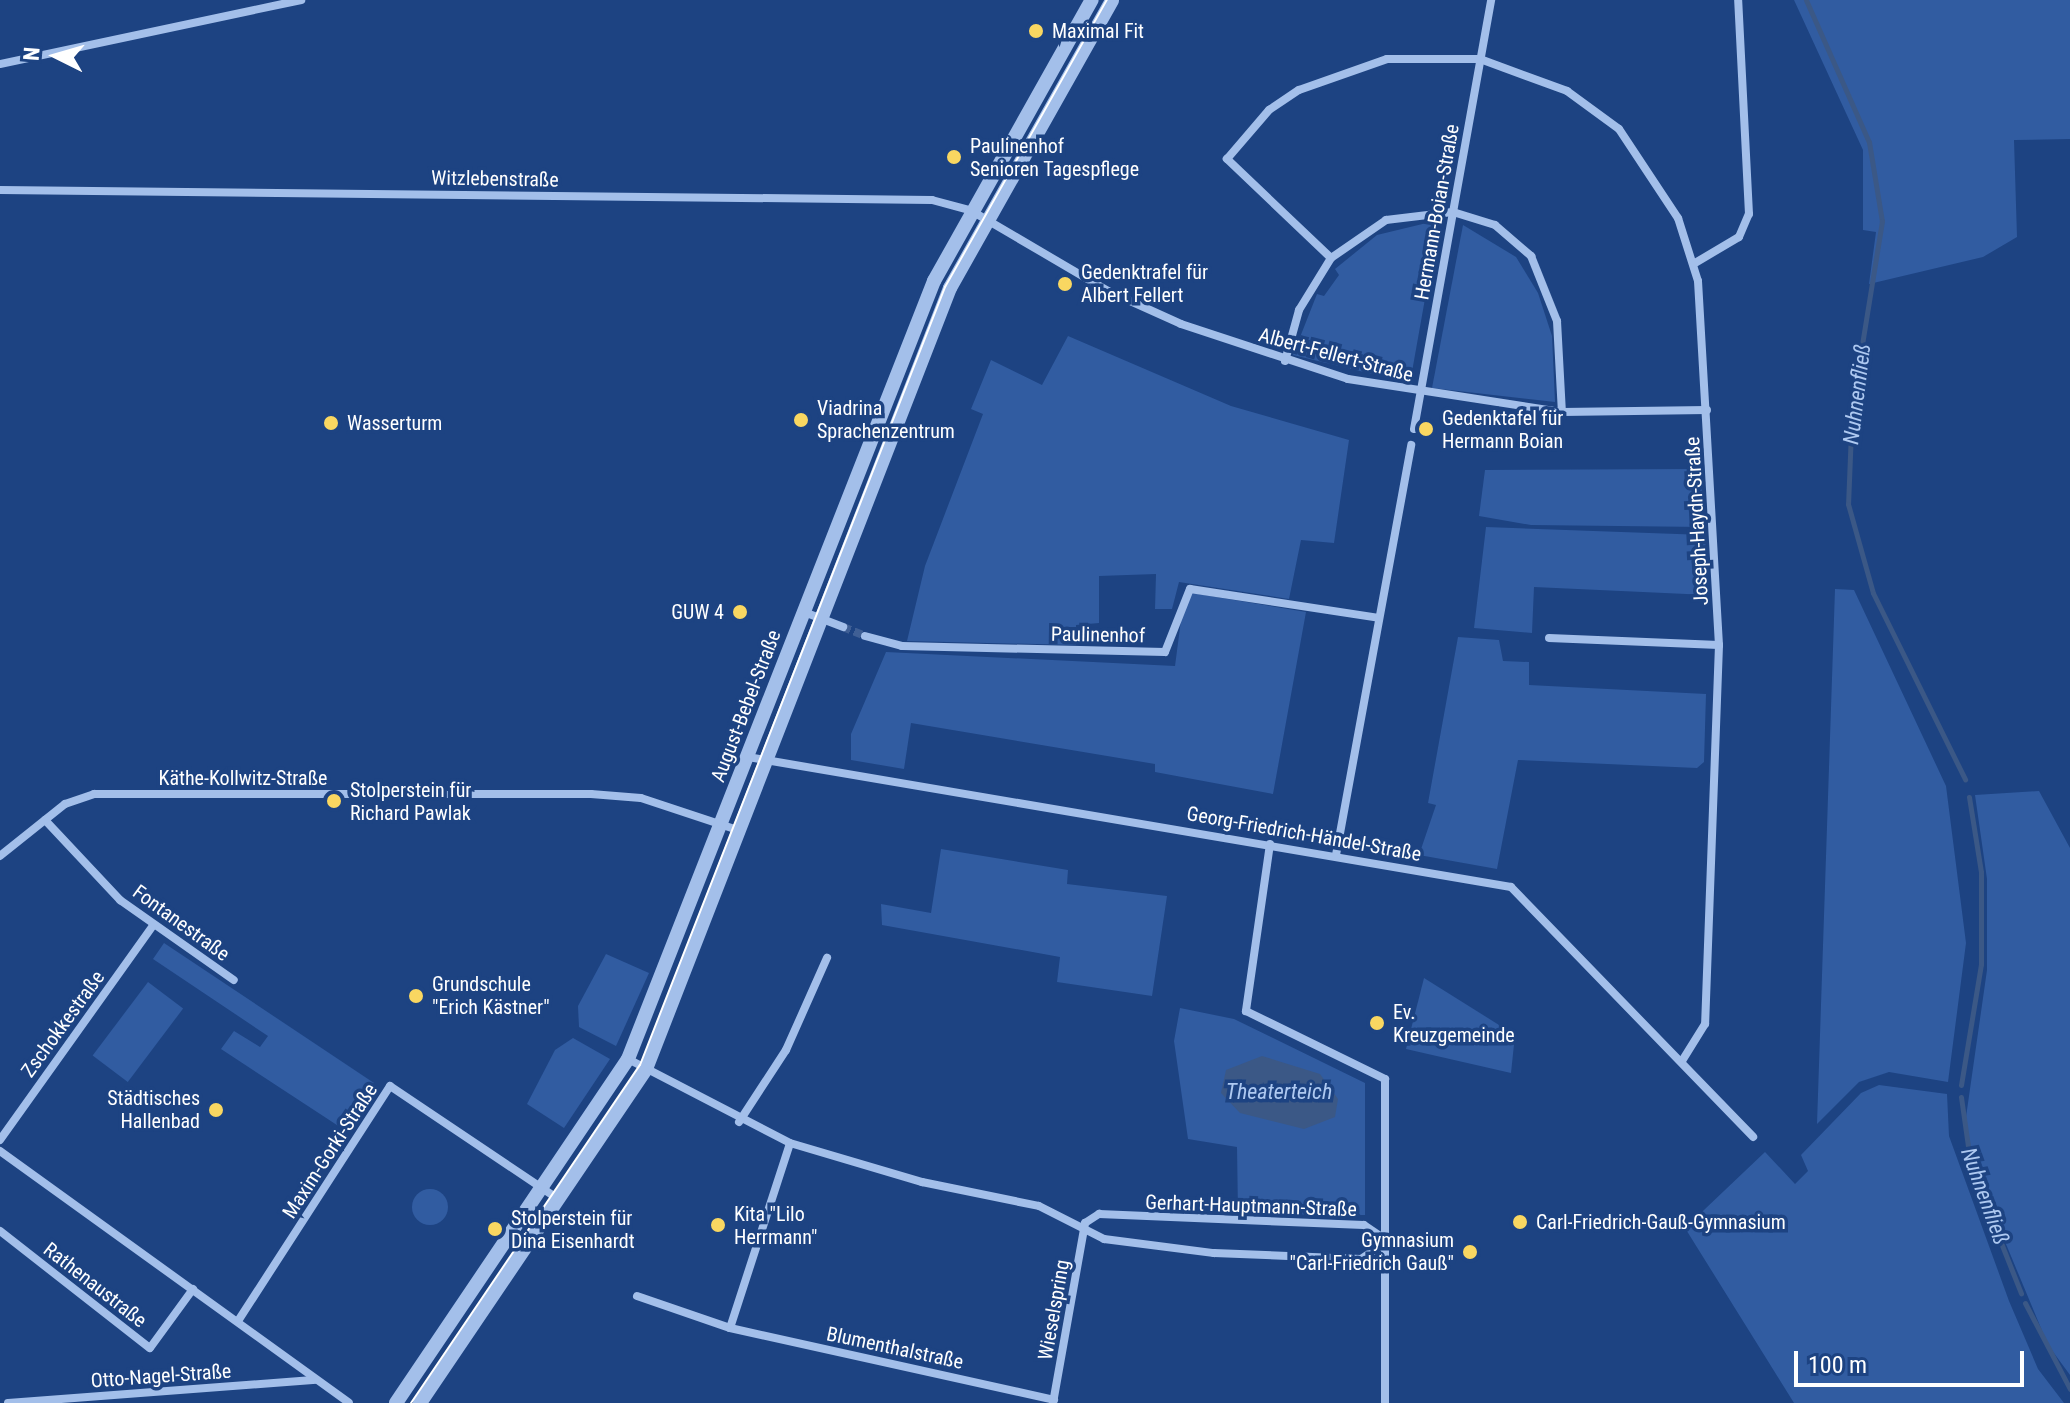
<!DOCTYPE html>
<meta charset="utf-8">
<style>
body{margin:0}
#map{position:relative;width:2070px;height:1403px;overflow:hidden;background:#1d4382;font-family:"Roboto Condensed",sans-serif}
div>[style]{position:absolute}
.green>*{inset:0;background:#315ca1;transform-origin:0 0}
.round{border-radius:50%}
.water>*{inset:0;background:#3b5886}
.stream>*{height:5px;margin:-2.5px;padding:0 2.5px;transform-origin:2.5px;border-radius:2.5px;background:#3b5886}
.minor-tunnel>*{height:8px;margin-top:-4px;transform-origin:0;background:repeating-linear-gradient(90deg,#3f5f95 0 8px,transparent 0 12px)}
.minor>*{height:8px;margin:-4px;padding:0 4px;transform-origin:4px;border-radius:4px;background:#a3bfea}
.tertiary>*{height:14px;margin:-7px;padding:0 7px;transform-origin:7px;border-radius:7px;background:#a3bfea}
.tram>*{height:2px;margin:-1px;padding:0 1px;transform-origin:1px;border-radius:1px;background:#fff}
.dots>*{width:22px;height:22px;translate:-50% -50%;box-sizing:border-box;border:4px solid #1d4382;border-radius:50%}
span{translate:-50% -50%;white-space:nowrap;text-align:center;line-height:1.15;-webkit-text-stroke:7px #1d4382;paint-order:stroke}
.poi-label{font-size:20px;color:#fff}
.left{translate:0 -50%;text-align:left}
.right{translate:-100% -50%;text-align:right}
.street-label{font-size:20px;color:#fff}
.water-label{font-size:22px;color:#aec9f1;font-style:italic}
.north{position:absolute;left:16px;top:16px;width:80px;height:80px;-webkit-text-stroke:6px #1d4382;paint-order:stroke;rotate:275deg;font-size:22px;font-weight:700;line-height:32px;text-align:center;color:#fff}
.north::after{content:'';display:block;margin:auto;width:28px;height:36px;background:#fff;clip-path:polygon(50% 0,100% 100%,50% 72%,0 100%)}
.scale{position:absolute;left:1794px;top:1351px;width:230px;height:36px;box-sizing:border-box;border:4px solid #fff;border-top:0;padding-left:10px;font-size:24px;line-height:28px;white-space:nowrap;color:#fff;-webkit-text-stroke:6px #1d4382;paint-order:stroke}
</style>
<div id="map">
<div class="green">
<div style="clip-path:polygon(1794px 0,2070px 0,2070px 139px,2014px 140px,2017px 237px,1983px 257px,1869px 284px,1876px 232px,1863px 230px,1863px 150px)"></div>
<div style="clip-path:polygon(1439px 220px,1410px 383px,1293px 355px,1317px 294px,1324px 296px,1339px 275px,1335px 269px,1377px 235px)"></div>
<div style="clip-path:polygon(1463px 225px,1516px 257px,1538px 293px,1552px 336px,1555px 402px,1432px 388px)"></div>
<div style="clip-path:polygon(1068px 336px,1231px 406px,1349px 440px,1334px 543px,1301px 540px,1289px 599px,1179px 582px,1172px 609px,1155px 609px,1156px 574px,1099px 576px,1099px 623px,1076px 625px,1076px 645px,907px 641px,925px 566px,983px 414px,971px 409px,991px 360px,1042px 385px)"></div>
<div style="clip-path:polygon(1701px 469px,1704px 527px,1531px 525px,1479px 516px,1485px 470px)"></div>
<div style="clip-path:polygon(1486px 527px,1705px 535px,1708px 595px,1534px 587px,1532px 633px,1474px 628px)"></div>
<div style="clip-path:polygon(1835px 589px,1854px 590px,1946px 786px,1966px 943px,1948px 1082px,1889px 1072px,1859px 1082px,1817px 1124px)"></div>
<div style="clip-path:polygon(1192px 593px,1306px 612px,1273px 794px,1155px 772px,1155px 764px,911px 723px,904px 769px,851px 760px,851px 734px,886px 652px,1175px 666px,1184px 597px)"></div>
<div style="clip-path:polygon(1458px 637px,1499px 640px,1503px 661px,1529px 662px,1529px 685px,1706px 694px,1704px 762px,1697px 768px,1518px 760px,1497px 869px,1419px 855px,1436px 805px,1428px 803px)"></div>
<div style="clip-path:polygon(2039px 791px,2070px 848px,2070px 1375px,2048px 1345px,1976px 1172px,1965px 1124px,1987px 970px,1987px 879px,1975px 795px)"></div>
<div style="clip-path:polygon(941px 849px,1068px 870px,1067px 884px,1167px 896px,1152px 996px,1057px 982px,1060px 957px,882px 925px,881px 904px,931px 913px)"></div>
<div style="clip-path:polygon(164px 943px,374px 1083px,343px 1129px,221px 1049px,234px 1031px,260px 1047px,268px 1036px,153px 959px)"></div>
<div style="clip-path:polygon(606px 954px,649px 973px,616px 1046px,579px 1027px,578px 1006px)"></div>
<div style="clip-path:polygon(1424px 978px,1515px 1035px,1511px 1073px,1406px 1049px)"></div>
<div style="left:148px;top:982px;width:44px;height:92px;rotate:37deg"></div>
<div style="clip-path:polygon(1180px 1008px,1234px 1019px,1365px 1083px,1365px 1215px,1238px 1214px,1237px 1147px,1188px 1139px,1174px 1041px)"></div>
<div style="clip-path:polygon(573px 1038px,610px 1059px,564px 1128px,527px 1104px,555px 1050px)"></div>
<div style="clip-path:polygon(1879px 1085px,1947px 1094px,1949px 1136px,2009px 1301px,2038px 1369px,2064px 1403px,1794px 1403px,1685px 1228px,1765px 1152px,1795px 1184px,1808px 1171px,1801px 1155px,1861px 1093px)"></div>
<div class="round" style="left:412px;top:1189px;width:36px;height:36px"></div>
</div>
<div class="water">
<div style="clip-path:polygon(1262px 1056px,1320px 1074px,1338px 1099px,1335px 1117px,1304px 1129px,1240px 1113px,1221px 1093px,1226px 1070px)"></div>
</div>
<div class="stream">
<div style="left:1806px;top:0;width:155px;rotate:66.1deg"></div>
<div style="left:1869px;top:142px;width:80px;rotate:80.7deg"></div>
<div style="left:1882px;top:221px;width:187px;rotate:99.2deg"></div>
<div style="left:1852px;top:406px;width:98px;rotate:92.3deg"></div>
<div style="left:1848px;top:504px;width:92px;rotate:74.3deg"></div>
<div style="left:1873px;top:593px;width:208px;rotate:63.7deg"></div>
<div style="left:1961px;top:1085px;width:123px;rotate:-80.6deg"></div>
<div style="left:1981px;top:964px;width:92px;rotate:-90deg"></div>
<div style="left:1981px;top:872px;width:76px;rotate:-99.1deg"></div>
<div style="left:1961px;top:1097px;width:71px;rotate:81.9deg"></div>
<div style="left:1971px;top:1167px;width:136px;rotate:68.4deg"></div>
<div style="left:2025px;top:1303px;width:97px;rotate:62.4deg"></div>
</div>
<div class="minor-tunnel">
<div style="left:843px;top:627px;width:24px;rotate:22deg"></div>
</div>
<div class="minor">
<div style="left:0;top:64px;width:308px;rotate:-12deg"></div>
<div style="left:0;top:190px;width:932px;rotate:0.61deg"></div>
<div style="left:932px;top:200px;width:39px;rotate:15deg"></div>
<div style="left:970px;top:210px;width:160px;rotate:30.4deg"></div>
<div style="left:1108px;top:291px;width:80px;rotate:24.3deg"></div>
<div style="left:1181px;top:324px;width:176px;rotate:18.2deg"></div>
<div style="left:1348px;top:379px;width:217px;rotate:8.8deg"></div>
<div style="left:1562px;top:412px;width:145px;rotate:-0.8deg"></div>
<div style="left:1331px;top:258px;width:144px;rotate:-136.4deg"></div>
<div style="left:1227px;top:159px;width:65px;rotate:-49.4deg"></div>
<div style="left:1269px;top:110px;width:36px;rotate:-34deg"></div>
<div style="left:1299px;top:90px;width:93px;rotate:-19.4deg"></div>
<div style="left:1387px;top:59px;width:93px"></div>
<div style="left:1480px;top:59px;width:93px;rotate:20.2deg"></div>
<div style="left:1567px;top:91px;width:64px;rotate:36.2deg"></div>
<div style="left:1619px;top:129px;width:107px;rotate:56.5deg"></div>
<div style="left:1678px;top:218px;width:66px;rotate:72.4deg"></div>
<div style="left:1698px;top:281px;width:365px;rotate:86.7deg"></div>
<div style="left:1719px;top:645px;width:379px;rotate:92.1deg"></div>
<div style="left:1705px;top:1024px;width:44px;rotate:121.9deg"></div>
<div style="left:1695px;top:263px;width:51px;rotate:-30.6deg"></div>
<div style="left:1739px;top:237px;width:25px;rotate:-67deg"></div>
<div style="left:1749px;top:214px;width:214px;rotate:-92.9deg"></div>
<div style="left:1285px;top:361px;width:53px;rotate:-74.6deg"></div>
<div style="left:1299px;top:310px;width:61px;rotate:-58.4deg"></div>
<div style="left:1331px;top:258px;width:67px;rotate:-34.6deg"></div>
<div style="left:1386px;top:220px;width:67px;rotate:-6.8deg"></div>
<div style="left:1453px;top:212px;width:44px;rotate:17.2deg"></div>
<div style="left:1495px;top:225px;width:48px;rotate:40.7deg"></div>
<div style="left:1531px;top:256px;width:70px;rotate:68.2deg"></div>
<div style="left:1557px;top:321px;width:91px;rotate:86.9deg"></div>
<div style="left:1414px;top:429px;width:436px;rotate:-79.8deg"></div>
<div style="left:804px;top:612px;width:42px;rotate:21deg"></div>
<div style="left:865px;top:636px;width:38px;rotate:15deg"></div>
<div style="left:902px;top:646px;width:263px;rotate:1.3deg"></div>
<div style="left:1165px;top:652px;width:68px;rotate:-68.4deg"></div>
<div style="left:1190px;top:589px;width:191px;rotate:8.7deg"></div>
<div style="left:1549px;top:638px;width:170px;rotate:2.4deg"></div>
<div style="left:748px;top:757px;width:774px;rotate:9.67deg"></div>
<div style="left:1511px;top:887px;width:348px;rotate:45.9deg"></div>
<div style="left:45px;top:820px;width:110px;rotate:46.8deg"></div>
<div style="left:120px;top:900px;width:139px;rotate:35.1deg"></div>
<div style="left:1270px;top:844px;width:169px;rotate:98.2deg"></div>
<div style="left:1246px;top:1011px;width:155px;rotate:26.1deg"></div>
<div style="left:1385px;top:1079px;width:324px;rotate:90deg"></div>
<div style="left:1336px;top:855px;width:417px;rotate:-79.6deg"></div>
<div style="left:0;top:856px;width:83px;rotate:-38.7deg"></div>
<div style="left:65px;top:804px;width:31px;rotate:-19deg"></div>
<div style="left:94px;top:794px;width:497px"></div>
<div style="left:591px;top:794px;width:50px;rotate:4.6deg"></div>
<div style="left:641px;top:798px;width:105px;rotate:18.3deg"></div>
<div style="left:628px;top:1059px;width:182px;rotate:27.4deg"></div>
<div style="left:790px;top:1143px;width:138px;rotate:16.5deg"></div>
<div style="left:922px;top:1182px;width:119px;rotate:11.6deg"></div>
<div style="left:1039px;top:1206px;width:73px;rotate:26.9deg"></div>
<div style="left:1104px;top:1239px;width:111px;rotate:7.3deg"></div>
<div style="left:1214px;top:1253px;width:147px;rotate:2.3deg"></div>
<div style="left:1361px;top:1259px;width:32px;rotate:-34deg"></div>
<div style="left:739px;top:1122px;width:86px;rotate:-56.9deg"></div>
<div style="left:786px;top:1050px;width:101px;rotate:-66deg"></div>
<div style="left:0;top:1140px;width:262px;rotate:-54.5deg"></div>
<div style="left:0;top:1151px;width:430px;rotate:35.8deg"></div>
<div style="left:1085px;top:1223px;width:17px;rotate:-33deg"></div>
<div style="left:1099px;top:1214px;width:265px;rotate:2.4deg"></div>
<div style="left:1364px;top:1225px;width:29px;rotate:34deg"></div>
<div style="left:0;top:1231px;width:190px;rotate:38deg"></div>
<div style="left:150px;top:1348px;width:73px;rotate:-53.9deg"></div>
<div style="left:637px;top:1296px;width:98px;rotate:19deg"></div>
<div style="left:730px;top:1328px;width:332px;rotate:12.5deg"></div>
<div style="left:238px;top:1321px;width:280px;rotate:-57.1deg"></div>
<div style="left:390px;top:1086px;width:202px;rotate:33.9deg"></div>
<div style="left:730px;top:1328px;width:194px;rotate:-72deg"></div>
<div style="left:8px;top:1403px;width:309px;rotate:-4.3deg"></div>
<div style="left:1053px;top:1403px;width:183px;rotate:-79.9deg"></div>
</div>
<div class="tertiary">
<div style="left:396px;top:1403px;width:415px;rotate:-56deg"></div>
<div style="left:628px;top:1059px;width:836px;rotate:-68.53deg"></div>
<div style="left:934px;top:281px;width:322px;rotate:-60.7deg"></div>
<div style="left:420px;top:1403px;width:403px;rotate:-55.9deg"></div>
<div style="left:646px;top:1069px;width:838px;rotate:-68.73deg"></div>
<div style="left:950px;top:288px;width:330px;rotate:-60.6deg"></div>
</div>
<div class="tram">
<div style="left:411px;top:1403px;width:408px;rotate:-55.9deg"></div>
<div style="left:640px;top:1065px;width:836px;rotate:-68.59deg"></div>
<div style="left:945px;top:287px;width:330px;rotate:-60.6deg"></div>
</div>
<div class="dots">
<div style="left:1036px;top:31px;background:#f9d761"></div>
<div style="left:954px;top:157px;background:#f9d761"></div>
<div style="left:1065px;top:284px;background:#f9d761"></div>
<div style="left:801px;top:420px;background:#f9d761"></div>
<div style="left:331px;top:423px;background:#f9d761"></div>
<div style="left:1426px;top:429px;background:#f9d761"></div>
<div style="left:740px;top:612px;background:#f9d761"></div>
<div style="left:334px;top:801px;background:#f9d761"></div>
<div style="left:416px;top:996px;background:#f9d761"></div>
<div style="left:1377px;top:1023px;background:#f9d761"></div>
<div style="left:216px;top:1110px;background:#f9d761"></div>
<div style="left:1520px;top:1222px;background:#f9d761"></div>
<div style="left:718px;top:1225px;background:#f9d761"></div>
<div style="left:495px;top:1229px;background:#f9d761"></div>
<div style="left:1470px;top:1252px;background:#f9d761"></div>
</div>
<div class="poi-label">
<span class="left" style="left:1052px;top:31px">Maximal Fit</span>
<span class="left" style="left:970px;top:158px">Paulinenhof<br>Senioren Tagespflege</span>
<span class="left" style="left:1081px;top:284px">Gedenktrafel für<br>Albert Fellert</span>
<span class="left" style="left:817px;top:420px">Viadrina<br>Sprachenzentrum</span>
<span class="left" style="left:1442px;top:430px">Gedenktafel für<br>Hermann Boian</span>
<span class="left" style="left:347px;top:423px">Wasserturm</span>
<span class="right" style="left:724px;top:612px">GUW 4</span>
<span class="left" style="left:350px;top:802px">Stolperstein für<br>Richard Pawlak</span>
<span class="left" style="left:432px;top:996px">Grundschule<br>"Erich Kästner"</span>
<span class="left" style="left:1393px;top:1024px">Ev.<br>Kreuzgemeinde</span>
<span class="right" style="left:200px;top:1110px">Städtisches<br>Hallenbad</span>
<span class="left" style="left:734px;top:1226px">Kita "Lilo<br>Herrmann"</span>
<span class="left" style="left:511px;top:1230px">Stolperstein für<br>Dina Eisenhardt</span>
<span class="left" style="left:1536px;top:1222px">Carl-Friedrich-Gauß-Gymnasium</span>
<span class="right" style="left:1454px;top:1252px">Gymnasium<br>"Carl-Friedrich Gauß"</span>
</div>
<div class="street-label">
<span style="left:495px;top:179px;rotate:1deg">Witzlebenstraße</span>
<span style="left:1437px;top:212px;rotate:-80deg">Hermann-Boian-Straße</span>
<span style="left:1336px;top:355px;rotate:15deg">Albert-Fellert-Straße</span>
<span style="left:1697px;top:521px;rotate:-93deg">Joseph-Haydn-Straße</span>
<span style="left:1098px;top:635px;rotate:1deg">Paulinenhof</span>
<span style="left:746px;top:706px;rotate:-69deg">August-Bebel-Straße</span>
<span style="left:243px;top:778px">Käthe-Kollwitz-Straße</span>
<span style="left:1304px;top:834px;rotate:10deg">Georg-Friedrich-Händel-Straße</span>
<span style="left:181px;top:923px;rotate:36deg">Fontanestraße</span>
<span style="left:63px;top:1024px;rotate:-54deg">Zschokkestraße</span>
<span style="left:330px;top:1151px;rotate:-57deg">Maxim-Gorki-Straße</span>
<span style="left:1251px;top:1206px;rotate:2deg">Gerhart-Hauptmann-Straße</span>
<span style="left:95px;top:1285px;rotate:38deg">Rathenaustraße</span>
<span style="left:1054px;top:1310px;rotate:-80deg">Wieselspring</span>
<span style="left:895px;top:1348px;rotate:12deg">Blumenthalstraße</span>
<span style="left:161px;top:1376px;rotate:-4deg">Otto-Nagel-Straße</span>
</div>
<div class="water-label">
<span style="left:1857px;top:394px;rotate:-83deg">Nuhnenfließ</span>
<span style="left:1279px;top:1092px">Theaterteich</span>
<span style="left:1985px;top:1196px;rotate:70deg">Nuhnenfließ</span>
</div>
<div class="north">N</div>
<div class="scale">100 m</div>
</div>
